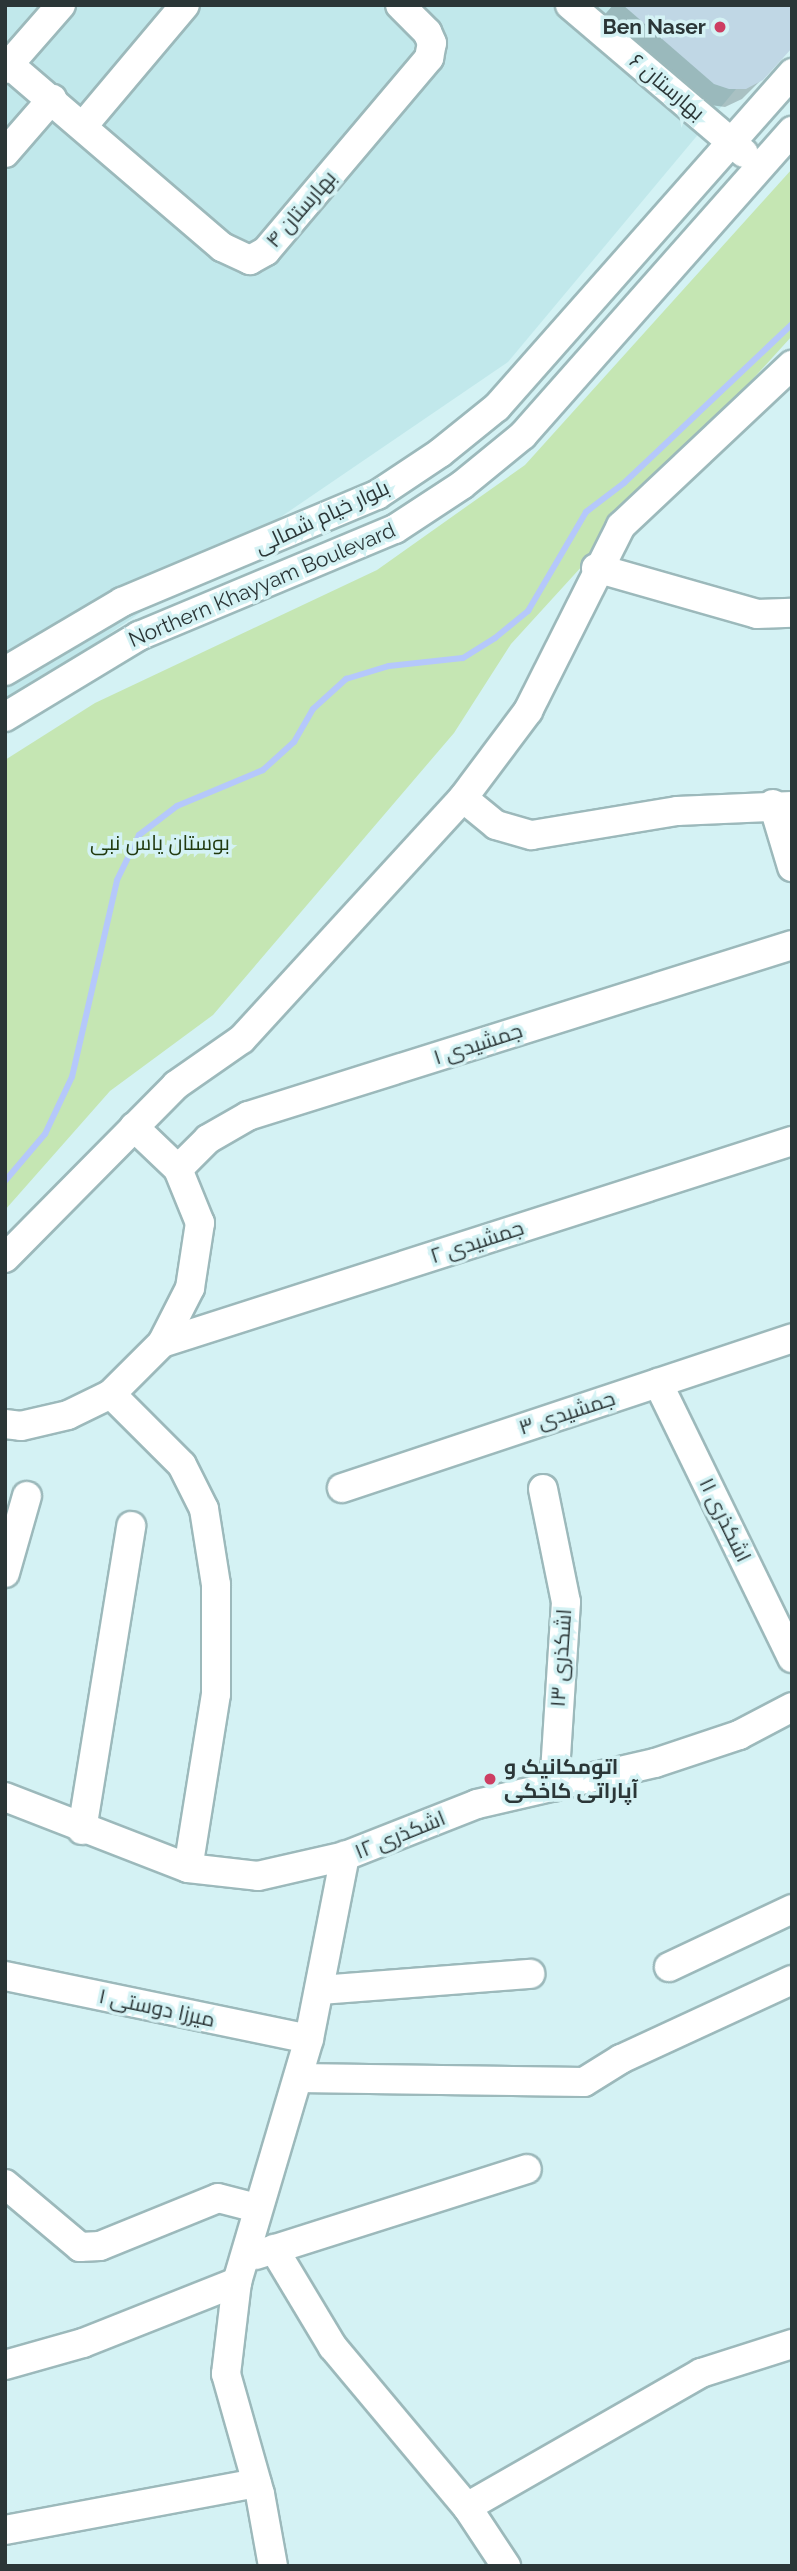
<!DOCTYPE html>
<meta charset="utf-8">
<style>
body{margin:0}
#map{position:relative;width:797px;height:2571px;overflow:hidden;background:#d4f2f4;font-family:Raleway,Cairo,sans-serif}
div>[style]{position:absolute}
.built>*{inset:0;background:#c1e8eb}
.green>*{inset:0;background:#c5e6b3}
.shadow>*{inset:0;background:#0003}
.stream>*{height:6px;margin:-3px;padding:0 3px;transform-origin:3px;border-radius:3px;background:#b5c8fb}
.building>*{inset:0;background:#c0d7e5}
.roads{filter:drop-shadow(2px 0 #9cb9bb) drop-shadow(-2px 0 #9cb9bb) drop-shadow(0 2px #9cb9bb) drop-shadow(0 -2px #9cb9bb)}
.minor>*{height:28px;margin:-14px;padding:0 14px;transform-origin:14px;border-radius:14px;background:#fff}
.dots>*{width:19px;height:19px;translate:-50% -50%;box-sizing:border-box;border:4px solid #d4f2f4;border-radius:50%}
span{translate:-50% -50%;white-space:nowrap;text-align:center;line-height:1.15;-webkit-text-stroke:7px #d4f2f4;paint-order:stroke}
.poi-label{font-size:21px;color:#2b3637;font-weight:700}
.right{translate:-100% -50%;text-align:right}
.left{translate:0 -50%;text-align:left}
.street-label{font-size:21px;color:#2b3637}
.park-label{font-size:21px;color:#213a0f}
.frame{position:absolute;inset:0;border:7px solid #2b3637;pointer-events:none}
</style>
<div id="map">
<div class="built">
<div style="clip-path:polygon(5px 5px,792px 5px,792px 22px,508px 362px,5px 705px)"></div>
</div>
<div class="green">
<div style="clip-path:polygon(792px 169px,792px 336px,511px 644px,454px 733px,213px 1015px,110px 1091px,5px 1210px,5px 760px,95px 703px,377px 570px,525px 465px)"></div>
</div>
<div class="shadow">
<div style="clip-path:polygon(613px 5px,792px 5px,762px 79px,742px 99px,725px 107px,695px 103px,600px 20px)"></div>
</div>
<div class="stream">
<div style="left:5px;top:1181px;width:62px;rotate:-49.6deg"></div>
<div style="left:45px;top:1134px;width:63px;rotate:-64.7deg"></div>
<div style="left:72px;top:1077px;width:202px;rotate:-77.1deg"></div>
<div style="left:117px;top:880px;width:50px;rotate:-63.9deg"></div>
<div style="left:139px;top:835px;width:48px;rotate:-37.3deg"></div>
<div style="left:177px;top:806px;width:93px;rotate:-22.7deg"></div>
<div style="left:263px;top:770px;width:42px;rotate:-42.1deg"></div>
<div style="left:294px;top:742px;width:38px;rotate:-60deg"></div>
<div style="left:313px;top:709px;width:45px;rotate:-42.3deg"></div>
<div style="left:346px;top:679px;width:45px;rotate:-16.8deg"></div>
<div style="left:389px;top:666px;width:74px;rotate:-6.2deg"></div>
<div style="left:463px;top:658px;width:38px;rotate:-32deg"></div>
<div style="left:495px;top:638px;width:43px;rotate:-39.3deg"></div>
<div style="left:528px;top:611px;width:115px;rotate:-59.6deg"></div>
<div style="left:586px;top:512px;width:48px;rotate:-37.3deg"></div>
<div style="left:624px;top:483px;width:231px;rotate:-43.4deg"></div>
</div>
<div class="building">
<div style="clip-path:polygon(623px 5px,792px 5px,792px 48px,763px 80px,746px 89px,729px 89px,714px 84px)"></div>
</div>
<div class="roads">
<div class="minor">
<div style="left:570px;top:5px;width:228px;rotate:40.4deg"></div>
<div style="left:5px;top:61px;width:286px;rotate:40.6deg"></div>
<div style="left:222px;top:247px;width:31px;rotate:25deg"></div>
<div style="left:250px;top:260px;width:18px;rotate:-29deg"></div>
<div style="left:266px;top:251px;width:253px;rotate:-49.8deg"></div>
<div style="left:429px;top:58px;width:15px;rotate:-79deg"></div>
<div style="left:432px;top:43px;width:12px;rotate:-114deg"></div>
<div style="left:427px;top:32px;width:38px;rotate:-135deg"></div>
<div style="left:5px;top:69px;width:85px;rotate:-48.8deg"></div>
<div style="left:83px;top:126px;width:158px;rotate:-49.9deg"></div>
<div style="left:5px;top:153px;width:72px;rotate:-49deg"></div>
<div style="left:596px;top:568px;width:167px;rotate:15.9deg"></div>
<div style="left:757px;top:614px;width:35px;rotate:-2deg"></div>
<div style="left:5px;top:671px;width:136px;rotate:-30.5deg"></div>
<div style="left:122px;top:602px;width:277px;rotate:-22.8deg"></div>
<div style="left:377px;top:495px;width:76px;rotate:-33.7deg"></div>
<div style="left:440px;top:453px;width:73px;rotate:-38.9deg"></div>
<div style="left:497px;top:407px;width:446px;rotate:-48.5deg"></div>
<div style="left:5px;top:717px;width:157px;rotate:-31.2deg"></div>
<div style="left:139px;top:636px;width:277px;rotate:-22.7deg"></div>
<div style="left:395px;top:529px;width:80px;rotate:-33.3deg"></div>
<div style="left:462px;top:485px;width:79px;rotate:-39.3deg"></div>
<div style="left:523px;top:435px;width:406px;rotate:-48.5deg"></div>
<div style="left:463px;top:798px;width:43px;rotate:39.3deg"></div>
<div style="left:496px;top:825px;width:37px;rotate:16deg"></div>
<div style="left:532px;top:835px;width:147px;rotate:-9.4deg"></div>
<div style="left:677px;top:811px;width:115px;rotate:-2.5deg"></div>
<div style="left:773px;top:804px;width:66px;rotate:73.2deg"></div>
<div style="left:178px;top:1169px;width:42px;rotate:-45deg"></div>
<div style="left:208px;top:1139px;width:46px;rotate:-29.9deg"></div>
<div style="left:248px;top:1116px;width:570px;rotate:-17.45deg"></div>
<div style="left:5px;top:1258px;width:243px;rotate:-45.3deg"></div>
<div style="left:176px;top:1085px;width:80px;rotate:-34.9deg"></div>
<div style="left:242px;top:1039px;width:327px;rotate:-47.5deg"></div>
<div style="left:463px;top:798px;width:109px;rotate:-53.2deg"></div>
<div style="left:528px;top:711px;width:207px;rotate:-63.3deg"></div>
<div style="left:621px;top:526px;width:235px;rotate:-43.3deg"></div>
<div style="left:162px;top:1343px;width:662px;rotate:-17.78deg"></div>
<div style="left:658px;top:1383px;width:306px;rotate:64deg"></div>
<div style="left:111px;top:1394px;width:100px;rotate:45deg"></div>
<div style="left:182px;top:1465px;width:49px;rotate:63.4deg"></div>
<div style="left:204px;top:1509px;width:77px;rotate:81deg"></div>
<div style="left:216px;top:1585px;width:109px;rotate:90deg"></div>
<div style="left:216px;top:1694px;width:176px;rotate:99.1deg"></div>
<div style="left:5px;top:1424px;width:16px;rotate:7deg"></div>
<div style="left:21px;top:1426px;width:48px;rotate:-13.2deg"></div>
<div style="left:68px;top:1415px;width:48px;rotate:-26deg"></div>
<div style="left:111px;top:1394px;width:72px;rotate:-45deg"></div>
<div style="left:162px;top:1343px;width:62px;rotate:-63deg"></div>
<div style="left:190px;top:1288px;width:66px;rotate:-81.3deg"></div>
<div style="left:200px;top:1223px;width:58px;rotate:-112.2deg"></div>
<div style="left:178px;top:1169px;width:61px;rotate:-136.3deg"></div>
<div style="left:342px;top:1488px;width:474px;rotate:-18.4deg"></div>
<div style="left:543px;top:1489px;width:115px;rotate:78.5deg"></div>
<div style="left:566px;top:1602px;width:185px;rotate:93.7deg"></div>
<div style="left:5px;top:1573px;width:80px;rotate:-74.1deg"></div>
<div style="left:5px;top:1797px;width:196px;rotate:21.2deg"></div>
<div style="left:188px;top:1868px;width:70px;rotate:6.5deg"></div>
<div style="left:258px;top:1876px;width:89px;rotate:-12.9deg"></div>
<div style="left:345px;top:1856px;width:142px;rotate:-21.5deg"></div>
<div style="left:477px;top:1804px;width:183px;rotate:-13deg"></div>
<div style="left:655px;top:1763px;width:89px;rotate:-18.4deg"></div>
<div style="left:739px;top:1735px;width:60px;rotate:-27.8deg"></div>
<div style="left:82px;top:1830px;width:308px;rotate:-80.8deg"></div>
<div style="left:669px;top:1967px;width:136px;rotate:-25.2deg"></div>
<div style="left:5px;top:1976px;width:310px;rotate:11.7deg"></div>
<div style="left:321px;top:1990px;width:210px;rotate:-4.4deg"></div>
<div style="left:298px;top:2078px;width:286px;rotate:0.8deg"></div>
<div style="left:584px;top:2082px;width:44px;rotate:-31.9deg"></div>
<div style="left:621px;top:2059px;width:188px;rotate:-24.8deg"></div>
<div style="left:5px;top:2184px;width:98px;rotate:40deg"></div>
<div style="left:80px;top:2247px;width:20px;rotate:-3deg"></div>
<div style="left:100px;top:2246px;width:127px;rotate:-22.1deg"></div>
<div style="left:218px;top:2198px;width:40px;rotate:14.4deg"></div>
<div style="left:274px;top:2249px;width:114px;rotate:59deg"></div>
<div style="left:333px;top:2347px;width:209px;rotate:50.1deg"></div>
<div style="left:467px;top:2507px;width:71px;rotate:56.5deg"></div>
<div style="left:256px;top:2255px;width:284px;rotate:-17.6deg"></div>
<div style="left:5px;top:2365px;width:81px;rotate:-15.8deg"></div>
<div style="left:83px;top:2343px;width:166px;rotate:-21.6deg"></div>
<div style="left:467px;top:2507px;width:270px;rotate:-29.8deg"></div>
<div style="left:701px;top:2373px;width:96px;rotate:-17.7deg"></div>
<div style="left:5px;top:2530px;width:256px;rotate:-10.6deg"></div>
<div style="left:273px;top:2566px;width:73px;rotate:-100.2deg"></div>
<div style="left:260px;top:2494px;width:125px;rotate:-105.8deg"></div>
<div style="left:226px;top:2374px;width:93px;rotate:-83.2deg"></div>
<div style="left:237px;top:2282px;width:253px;rotate:-73.5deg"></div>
<div style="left:309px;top:2039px;width:187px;rotate:-78.9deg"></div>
</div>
</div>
<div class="dots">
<div style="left:720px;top:27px;background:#cd3e62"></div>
<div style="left:490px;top:1779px;background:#cd3e62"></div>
</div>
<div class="poi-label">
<span class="right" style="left:706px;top:27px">Ben Naser</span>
<span class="left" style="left:504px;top:1779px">اتومکانیک و<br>آپاراتی کاخکی</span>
</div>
<div class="street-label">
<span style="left:667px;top:87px;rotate:40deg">بهارستان ۶</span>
<span style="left:301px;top:209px;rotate:-49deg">بهارستان ۴</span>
<span style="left:322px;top:517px;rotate:-25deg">بلوار خیام شمالی</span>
<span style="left:262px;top:585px;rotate:-23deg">Northern Khayyam Boulevard</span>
<span style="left:478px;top:1044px;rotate:-18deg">جمشیدی ۱</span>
<span style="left:477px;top:1242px;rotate:-18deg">جمشیدی ۲</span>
<span style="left:567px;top:1413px;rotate:-18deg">جمشیدی ۳</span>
<span style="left:725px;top:1520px;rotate:64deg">اشکذری ۱۱</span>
<span style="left:561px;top:1658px;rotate:-86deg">اشکذری ۱۳</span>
<span style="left:400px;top:1835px;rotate:-22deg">اشکذری ۱۲</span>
<span style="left:157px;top:2008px;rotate:12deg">میرزا دوستی ۱</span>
</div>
<div class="park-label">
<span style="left:160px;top:843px">بوستان یاس نبی</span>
</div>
<div class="frame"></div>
</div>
